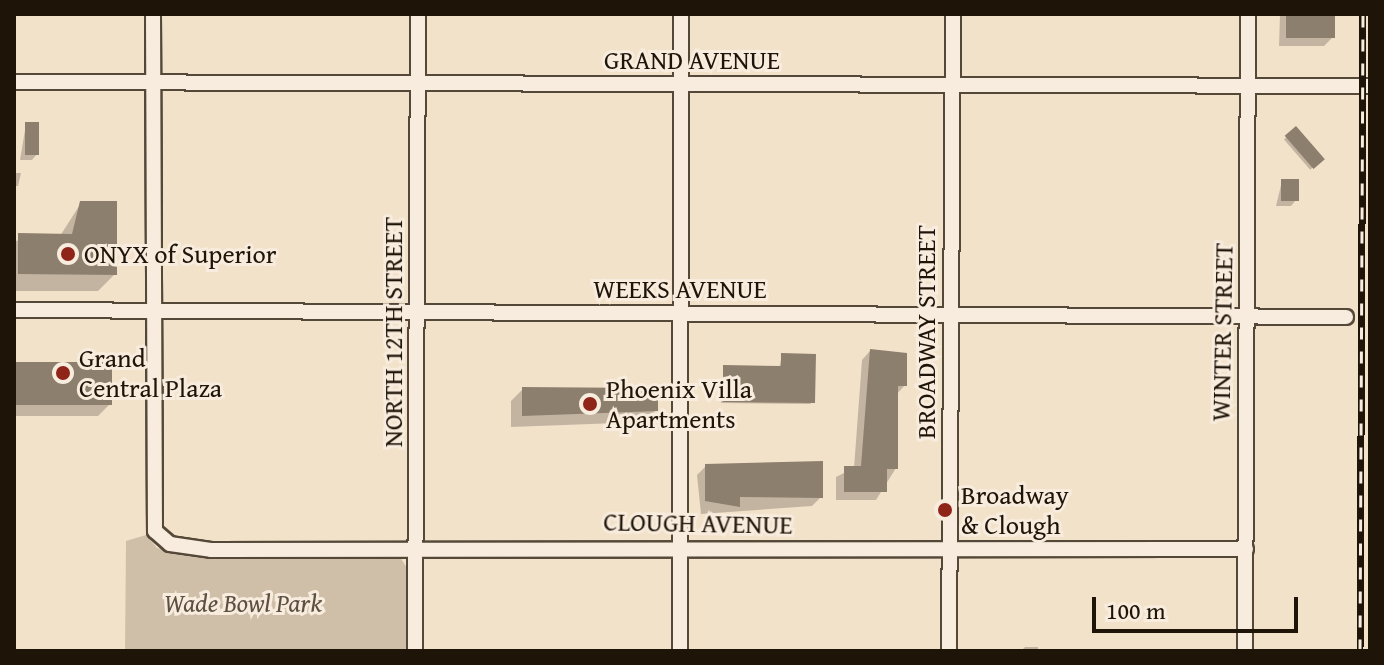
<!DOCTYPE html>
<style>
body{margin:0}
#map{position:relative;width:1384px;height:665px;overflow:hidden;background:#f3e2ca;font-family:"Gentium Book Plus",serif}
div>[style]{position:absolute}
.green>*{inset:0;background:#cfbfa9}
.shadow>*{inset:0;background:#0003;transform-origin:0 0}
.building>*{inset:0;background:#8d7f6d;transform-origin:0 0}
.roads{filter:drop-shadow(2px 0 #544838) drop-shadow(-2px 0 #544838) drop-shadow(0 2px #544838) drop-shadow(0 -2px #544838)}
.minor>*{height:14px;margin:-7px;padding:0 7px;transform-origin:7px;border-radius:7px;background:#f7ecdd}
.rail>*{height:7px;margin-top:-3.5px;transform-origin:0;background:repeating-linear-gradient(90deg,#f7ecdd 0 12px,#1f1408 0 24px);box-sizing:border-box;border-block:2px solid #1f1408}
.dots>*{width:22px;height:22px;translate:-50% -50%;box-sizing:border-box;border:4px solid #f7ecdd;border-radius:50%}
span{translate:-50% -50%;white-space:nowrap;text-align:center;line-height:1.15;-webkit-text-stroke:6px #f7ecdd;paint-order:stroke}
.street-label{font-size:26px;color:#1f1408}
.poi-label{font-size:26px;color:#1f1408}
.left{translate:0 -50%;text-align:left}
.park-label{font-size:26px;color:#5d5040;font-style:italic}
.frame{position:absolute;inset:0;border:16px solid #1f1408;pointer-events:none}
.scale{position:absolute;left:1092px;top:597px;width:206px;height:36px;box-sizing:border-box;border:4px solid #1f1408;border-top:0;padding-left:10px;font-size:24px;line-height:28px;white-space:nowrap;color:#1f1408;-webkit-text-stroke:6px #f7ecdd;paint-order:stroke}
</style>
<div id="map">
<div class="green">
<div style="clip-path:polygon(146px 535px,157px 548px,188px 554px,400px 557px,407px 568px,406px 651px,125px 651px,126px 541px)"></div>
</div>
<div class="shadow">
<div style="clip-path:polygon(1333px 14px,1333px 37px,1324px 46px,1279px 46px,1280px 14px)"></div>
<div style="clip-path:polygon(26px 124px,37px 154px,32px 160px,20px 160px)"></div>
<div style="left:1296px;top:129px;width:40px;height:16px;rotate:49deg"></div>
<div style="clip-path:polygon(14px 173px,21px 173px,18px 186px,14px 186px)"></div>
<div style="clip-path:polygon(1282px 181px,1296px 200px,1291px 206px,1276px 206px)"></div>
<div style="clip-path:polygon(81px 203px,115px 274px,98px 291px,14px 291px,14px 241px,60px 236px)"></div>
<div style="clip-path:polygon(870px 351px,905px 385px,896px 395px,896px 468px,876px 500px,836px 500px,836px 477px,854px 468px,862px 360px)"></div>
<div style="clip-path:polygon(782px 355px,811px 404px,721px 403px,724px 367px,779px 368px)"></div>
<div style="clip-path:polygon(14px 364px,110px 404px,98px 416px,14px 416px)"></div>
<div style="clip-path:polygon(523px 389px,643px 399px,656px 410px,644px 422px,511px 427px,511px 401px)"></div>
<div style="clip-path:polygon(706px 466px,821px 497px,812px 506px,701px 514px,697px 475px)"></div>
<div style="clip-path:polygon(1025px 647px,1038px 647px,1038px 651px,1021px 651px)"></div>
</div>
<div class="building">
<div style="left:1286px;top:14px;width:49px;height:24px"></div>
<div style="left:25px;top:122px;width:14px;height:33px"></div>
<div style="left:1296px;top:126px;width:44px;height:15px;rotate:49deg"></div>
<div style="left:1281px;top:179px;width:18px;height:22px"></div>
<div style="clip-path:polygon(80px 201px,117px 201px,117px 275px,18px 274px,18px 233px,72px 234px)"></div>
<div style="clip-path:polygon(870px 349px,907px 353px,907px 386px,898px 386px,898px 469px,887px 469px,887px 492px,844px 492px,844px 466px,861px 466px)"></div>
<div style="clip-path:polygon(781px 353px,816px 354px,815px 403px,723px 402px,723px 365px,781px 366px)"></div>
<div style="left:14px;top:362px;width:98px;height:43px"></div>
<div style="clip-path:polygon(522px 387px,645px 388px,645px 397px,658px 397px,658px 411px,522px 416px)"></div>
<div style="clip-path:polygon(823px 461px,823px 498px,740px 497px,740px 507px,705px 501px,705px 464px)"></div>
</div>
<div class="roads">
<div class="minor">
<div style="left:153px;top:14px;width:517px;rotate:89.78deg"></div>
<div style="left:155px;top:531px;width:20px;rotate:41deg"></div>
<div style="left:170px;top:544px;width:41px;rotate:8.3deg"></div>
<div style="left:211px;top:550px;width:1035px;rotate:-0.06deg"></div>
<div style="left:14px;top:82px;width:1356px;rotate:0.17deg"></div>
<div style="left:14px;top:310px;width:1332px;rotate:0.3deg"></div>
<div style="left:415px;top:651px;width:637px;rotate:-89.73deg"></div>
<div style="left:680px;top:651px;width:637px;rotate:-89.91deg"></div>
<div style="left:949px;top:651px;width:637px;rotate:-89.64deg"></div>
<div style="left:1245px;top:651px;width:637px;rotate:-89.73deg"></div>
</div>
</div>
<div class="rail">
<div style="left:1360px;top:651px;width:637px;rotate:-89.73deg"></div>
</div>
<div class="dots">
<div style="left:68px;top:254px;background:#8f2418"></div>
<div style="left:63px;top:373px;background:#8f2418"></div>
<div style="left:590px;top:404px;background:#8f2418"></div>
<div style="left:945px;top:510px;background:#8f2418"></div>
</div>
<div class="street-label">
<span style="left:692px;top:60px">GRAND AVENUE</span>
<span style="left:680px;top:289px">WEEKS AVENUE</span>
<span style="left:393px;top:332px;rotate:-90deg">NORTH 12TH STREET</span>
<span style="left:926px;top:332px;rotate:-90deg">BROADWAY STREET</span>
<span style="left:1222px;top:332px;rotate:-89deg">WINTER STREET</span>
<span style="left:698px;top:523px;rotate:1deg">CLOUGH AVENUE</span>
</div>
<div class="poi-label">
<span class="left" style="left:84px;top:254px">ONYX of Superior</span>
<span class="left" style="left:79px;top:373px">Grand<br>Central Plaza</span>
<span class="left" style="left:606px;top:404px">Phoenix Villa<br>Apartments</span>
<span class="left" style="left:961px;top:510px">Broadway<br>&amp; Clough</span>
</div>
<div class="park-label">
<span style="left:243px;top:603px">Wade Bowl Park</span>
</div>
<div class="frame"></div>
<div class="scale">100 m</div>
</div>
